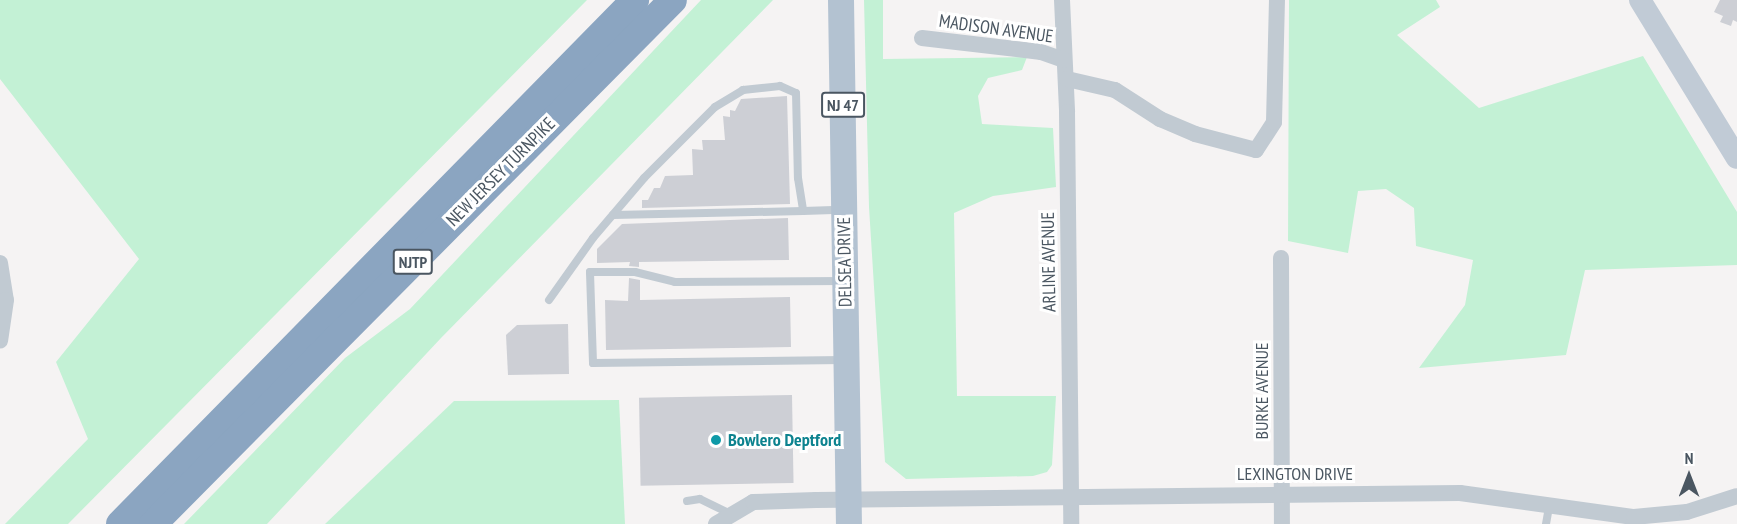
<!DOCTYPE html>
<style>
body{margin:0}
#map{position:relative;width:1737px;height:524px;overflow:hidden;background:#f5f3f3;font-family:"PT Sans Narrow",sans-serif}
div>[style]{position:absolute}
.green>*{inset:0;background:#c3f1d5}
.building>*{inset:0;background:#cdcfd5;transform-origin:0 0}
.lane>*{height:8px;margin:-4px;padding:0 4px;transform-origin:4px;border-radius:4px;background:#c1cad2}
.street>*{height:16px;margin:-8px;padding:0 8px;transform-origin:8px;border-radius:8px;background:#c1cad2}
.secondary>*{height:22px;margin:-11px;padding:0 11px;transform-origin:11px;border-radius:11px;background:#c1cbd6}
.primary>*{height:26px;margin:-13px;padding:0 13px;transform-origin:13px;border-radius:13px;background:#b3c2d1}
.highway>*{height:28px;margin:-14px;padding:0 14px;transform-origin:14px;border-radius:14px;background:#8ba5c1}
.dots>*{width:16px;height:16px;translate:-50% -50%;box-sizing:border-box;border:3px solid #fff;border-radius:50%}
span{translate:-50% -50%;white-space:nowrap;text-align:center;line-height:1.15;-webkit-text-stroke:6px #fff;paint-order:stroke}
.shield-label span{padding:2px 4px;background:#fff;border:2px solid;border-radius:4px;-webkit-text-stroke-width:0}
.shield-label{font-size:16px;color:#4a5661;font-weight:700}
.street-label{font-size:18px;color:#4a5661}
.culture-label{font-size:18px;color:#0d838f;font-weight:700}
.left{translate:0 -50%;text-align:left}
.north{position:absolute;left:1659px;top:446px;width:60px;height:60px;-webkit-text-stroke:4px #fff;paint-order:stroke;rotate:0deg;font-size:16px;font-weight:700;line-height:24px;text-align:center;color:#4a5661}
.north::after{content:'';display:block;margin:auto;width:21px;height:27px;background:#4a5661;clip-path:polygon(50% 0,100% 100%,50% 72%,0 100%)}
</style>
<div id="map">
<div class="green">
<div style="clip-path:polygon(0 0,587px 0,68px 524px,5px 524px,88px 439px,56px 362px,139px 259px,0 79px)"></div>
<div style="clip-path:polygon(701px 0,773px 0,441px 338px,267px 524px,184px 524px,345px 358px,410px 309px)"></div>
<div style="clip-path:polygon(864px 0,883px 0,883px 59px,1027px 57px,1022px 70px,988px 78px,978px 96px,982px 124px,1053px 128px,1056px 187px,993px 196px,954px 213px,957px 396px,1056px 396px,1052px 465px,1047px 472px,1033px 476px,906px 479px,885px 462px,869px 207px)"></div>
<div style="clip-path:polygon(1289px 0,1436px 0,1440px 7px,1397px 35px,1479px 108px,1643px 56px,1737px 212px,1737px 265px,1585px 270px,1566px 355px,1419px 368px,1465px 305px,1473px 260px,1416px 246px,1414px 208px,1386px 189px,1358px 191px,1348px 253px,1288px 241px)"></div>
<div style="clip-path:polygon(619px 400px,625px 524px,325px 524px,454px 401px)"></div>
</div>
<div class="building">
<div style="clip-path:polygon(1720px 0,1737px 0,1737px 22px,1733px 20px,1731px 26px,1720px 22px,1723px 16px,1714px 12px)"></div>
<div style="clip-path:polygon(787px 96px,790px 204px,642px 208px,642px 200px,648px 200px,654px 188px,660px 188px,665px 176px,693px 175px,692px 149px,703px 150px,702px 140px,725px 140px,723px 116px,730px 117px,730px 110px,735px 111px,741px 99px)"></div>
<div style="clip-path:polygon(788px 218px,789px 260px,639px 262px,639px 267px,629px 266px,630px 262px,597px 263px,597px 249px,622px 224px)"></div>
<div style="clip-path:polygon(629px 278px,640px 280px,640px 300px,790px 297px,791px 347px,606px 350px,605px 300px,628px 301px)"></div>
<div style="clip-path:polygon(568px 324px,569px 374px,508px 375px,506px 335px,517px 325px)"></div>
<div style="left:792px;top:395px;width:88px;height:153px;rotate:89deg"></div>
</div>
<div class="lane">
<div style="left:613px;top:215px;width:190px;rotate:-1.2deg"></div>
<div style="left:549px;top:300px;width:76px;rotate:-54.6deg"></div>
<div style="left:593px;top:238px;width:79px;rotate:-49.6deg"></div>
<div style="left:644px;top:178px;width:100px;rotate:-45deg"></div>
<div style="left:715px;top:107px;width:33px;rotate:-31deg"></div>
<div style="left:743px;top:90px;width:37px;rotate:-6deg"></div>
<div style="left:780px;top:86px;width:17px;rotate:24deg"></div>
<div style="left:796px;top:93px;width:85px;rotate:88.7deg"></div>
<div style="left:798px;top:178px;width:33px;rotate:81deg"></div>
<div style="left:803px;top:211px;width:38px;rotate:-2deg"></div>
<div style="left:843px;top:360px;width:250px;rotate:179.3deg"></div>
<div style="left:593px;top:363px;width:91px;rotate:-91.9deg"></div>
<div style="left:590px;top:272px;width:45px"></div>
<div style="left:635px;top:272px;width:41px;rotate:14deg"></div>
<div style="left:675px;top:282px;width:168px;rotate:-0.3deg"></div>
<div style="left:687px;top:501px;width:13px;rotate:-9deg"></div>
<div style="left:700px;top:499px;width:32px;rotate:26deg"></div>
<div style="left:1546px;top:524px;width:17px;rotate:-80deg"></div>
</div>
<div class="street">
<div style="left:1062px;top:0;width:112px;rotate:87.4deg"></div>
<div style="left:1067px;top:112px;width:412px;rotate:89.4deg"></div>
<div style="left:922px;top:38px;width:120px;rotate:6.7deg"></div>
<div style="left:1041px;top:52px;width:24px;rotate:19deg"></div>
<div style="left:1067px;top:79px;width:49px;rotate:12.9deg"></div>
<div style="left:1115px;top:90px;width:54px;rotate:32.8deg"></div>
<div style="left:1160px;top:119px;width:38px;rotate:23deg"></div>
<div style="left:1195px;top:134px;width:63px;rotate:14.7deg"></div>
<div style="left:1256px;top:150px;width:33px;rotate:-57deg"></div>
<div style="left:1274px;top:122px;width:122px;rotate:-88.6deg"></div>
<div style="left:1281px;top:258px;width:266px;rotate:89.8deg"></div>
<div style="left:0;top:263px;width:37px;rotate:81deg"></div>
<div style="left:6px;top:300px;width:41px;rotate:98.3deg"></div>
<div style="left:716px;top:524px;width:43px;rotate:-30.7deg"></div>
<div style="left:753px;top:502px;width:63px;rotate:-1.8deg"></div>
<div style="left:816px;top:500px;width:644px;rotate:-0.62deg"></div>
<div style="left:1460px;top:493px;width:176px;rotate:7.9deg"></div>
<div style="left:1634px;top:517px;width:53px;rotate:-5.4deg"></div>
<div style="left:1687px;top:512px;width:52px;rotate:-17.7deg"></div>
</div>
<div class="secondary">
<div style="left:1640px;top:0;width:185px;rotate:58.5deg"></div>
</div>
<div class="primary">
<div style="left:841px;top:0;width:524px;rotate:89.13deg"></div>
</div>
<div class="highway">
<div style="left:120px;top:524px;width:735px;rotate:-45.5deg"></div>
<div style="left:153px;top:524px;width:738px;rotate:-45.22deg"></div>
</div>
<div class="dots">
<div style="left:716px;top:440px;background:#0f9aa8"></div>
</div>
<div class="shield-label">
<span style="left:843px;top:105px">NJ 47</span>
<span style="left:413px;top:262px">NJTP</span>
</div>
<div class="street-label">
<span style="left:996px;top:29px;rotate:8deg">MADISON AVENUE</span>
<span style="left:501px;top:172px;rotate:-45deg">NEW JERSEY TURNPIKE</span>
<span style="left:845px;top:262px;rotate:-91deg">DELSEA DRIVE</span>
<span style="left:1049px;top:262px;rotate:-91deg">ARLINE AVENUE</span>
<span style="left:1262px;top:391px;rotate:-90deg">BURKE AVENUE</span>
<span style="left:1295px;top:474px">LEXINGTON DRIVE</span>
</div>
<div class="culture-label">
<span class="left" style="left:728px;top:440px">Bowlero Deptford</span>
</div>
<div class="north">N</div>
</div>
